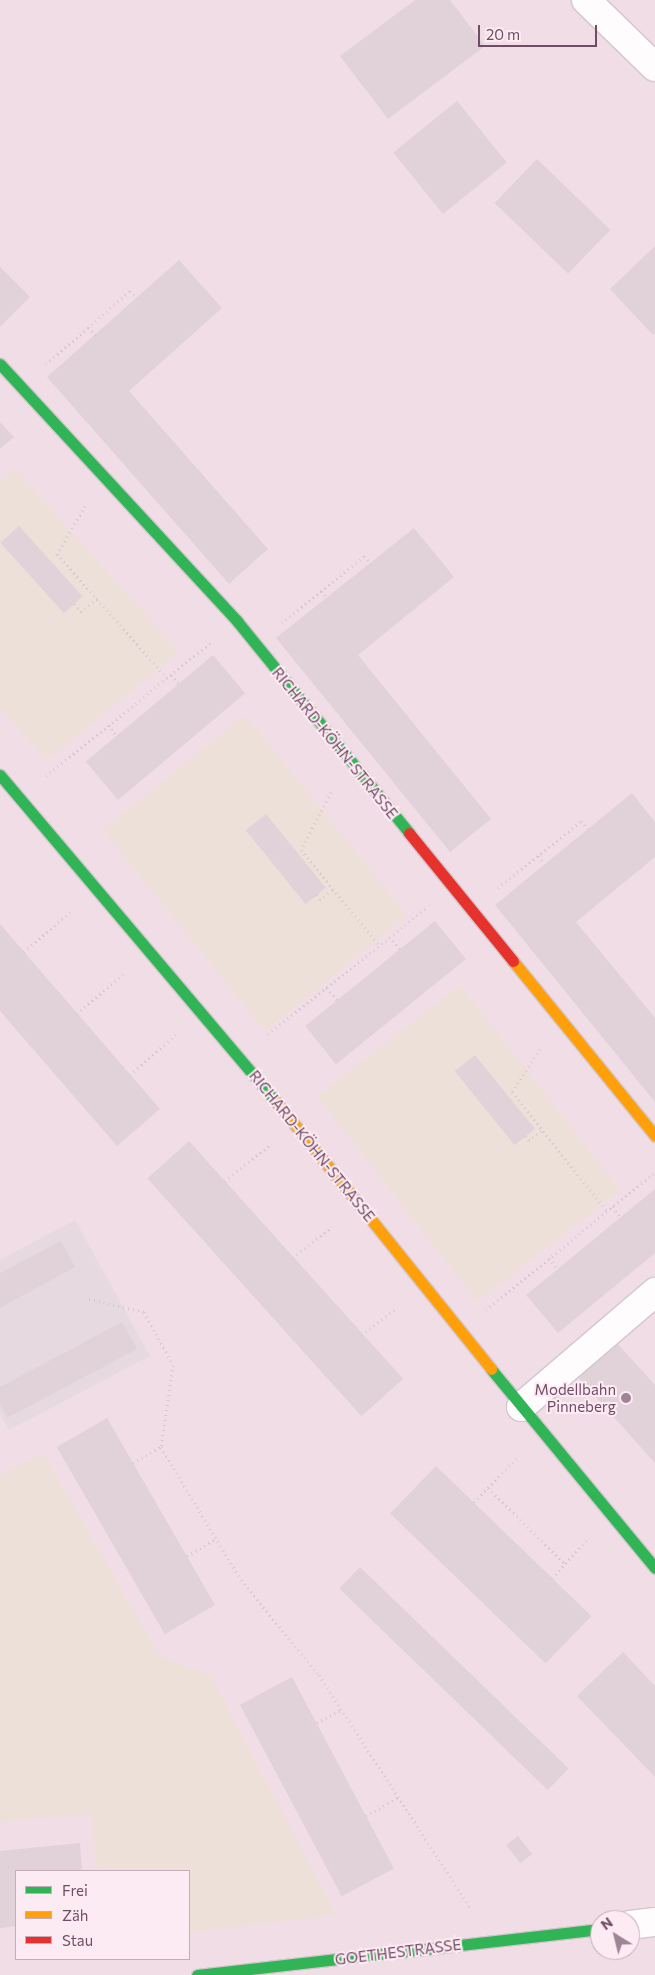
<!DOCTYPE html>
<meta charset="utf-8">
<style>
body{margin:0}
#map{position:relative;width:655px;height:1975px;overflow:hidden;background:#f5eaef;font-family:Commissioner,sans-serif}
div>[style]{position:absolute}
.residential>*{inset:0;background:#f0dde6}
.industrial>*{inset:0;background:#e6d9e0}
.green>*{inset:0;background:#ede0d8;transform-origin:0 0}
.building>*{inset:0;background:#e1d2da;transform-origin:0 0}
.path>*{height:3px;margin-top:-1.5px;transform-origin:0;background:repeating-linear-gradient(90deg,#d4c8d0 0 1px,transparent 0 5px)}
.roads{filter:drop-shadow(1px 0 #d3c6ce) drop-shadow(-1px 0 #d3c6ce) drop-shadow(0 1px #d3c6ce) drop-shadow(0 -1px #d3c6ce)}
.street>*{height:28px;margin:-14px;padding:0 14px;transform-origin:14px;border-radius:14px;background:#fefcfd}
.fast>*{height:11px;margin:-5.5px;padding:0 5.5px;transform-origin:5.5px;border-radius:5.5px;background:#30b455}
.slow>*{height:11px;margin:-5.5px;padding:0 5.5px;transform-origin:5.5px;border-radius:5.5px;background:#ff9f0a}
.jam>*{height:11px;margin:-5.5px;padding:0 5.5px;transform-origin:5.5px;border-radius:5.5px;background:#e5322d}
.dots>*{width:14px;height:14px;translate:-50% -50%;box-sizing:border-box;border:2px solid #fdebf3;border-radius:50%}
span{translate:-50% -50%;white-space:nowrap;text-align:center;line-height:1.15;-webkit-text-stroke:4px #fdebf3;paint-order:stroke}
.street-label{font-size:15px;color:#704d65}
.poi-label{font-size:15px;color:#704d65}
.right{translate:-100% -50%;text-align:right}
.legend{position:absolute;left:15px;top:1870px;width:175px;height:90px;box-sizing:border-box;background:#fdebf3;border:1px solid #c5acba;margin:0;padding:6px 9px;list-style:none;font-size:15px;color:#704d65}
.legend li{display:flex;align-items:center;gap:10px;height:25px}
.legend b{width:25px;border:1px solid #c5acba}
.north{position:absolute;left:590px;top:1910px;width:50px;height:50px;box-sizing:border-box;background:#fdebf3;border:1px solid #c5acba;border-radius:50%;rotate:324deg;font-size:14px;font-weight:700;line-height:20px;text-align:center;color:#704d65}
.north::after{content:'';display:block;margin:auto;width:18px;height:22px;background:#9f8495;clip-path:polygon(50% 0,100% 100%,50% 72%,0 100%)}
.scale{position:absolute;left:478px;top:25px;width:119px;height:22px;box-sizing:border-box;border:2px solid #704d65;border-top:0;padding-left:6px;font-size:15px;line-height:18px;white-space:nowrap;color:#704d65;-webkit-text-stroke:4px #fdebf3;paint-order:stroke}
</style>
<div id="map">
<div class="residential">
<div style="clip-path:polygon(evenodd,0 0,655px 0,655px 1975px,0 1975px,0 0,16px 1871px,189px 1871px,189px 1959px,16px 1959px,16px 1871px,0 0,600px 1920px,630px 1920px,630px 1950px,600px 1950px,600px 1920px)"></div>
</div>
<div class="industrial">
<div style="clip-path:polygon(75px 1220px,150px 1356px,9px 1430px,0 1414px,0 1260px)"></div>
</div>
<div class="green">
<div style="clip-path:polygon(14px 468px,179px 652px,47px 760px,0 708px,0 481px)"></div>
<div style="left:245px;top:715px;width:258px;height:183px;rotate:51deg"></div>
<div style="left:460px;top:985px;width:260px;height:181px;rotate:52deg"></div>
<div style="clip-path:polygon(43px 1453px,160px 1657px,210px 1675px,336px 1915px,189px 1932px,189px 1871px,97px 1871px,91px 1814px,0 1822px,0 1475px)"></div>
</div>
<div class="building">
<div style="clip-path:polygon(415px 0,450px 0,485px 46px,388px 119px,340px 56px)"></div>
<div style="left:457px;top:101px;width:79px;height:82px;rotate:51deg"></div>
<div style="left:537px;top:159px;width:102px;height:61px;rotate:44deg"></div>
<div style="clip-path:polygon(655px 246px,655px 332px,653px 335px,610px 289px)"></div>
<div style="clip-path:polygon(179px 260px,222px 308px,129px 391px,268px 549px,229px 584px,47px 377px)"></div>
<div style="clip-path:polygon(0 267px,30px 297px,0 327px)"></div>
<div style="clip-path:polygon(0 422px,14px 437px,0 449px)"></div>
<div style="left:19px;top:526px;width:95px;height:25px;rotate:48deg"></div>
<div style="clip-path:polygon(414px 528px,454px 577px,358px 655px,491px 819px,450px 852px,276px 638px)"></div>
<div style="left:213px;top:655px;width:50px;height:166px;rotate:50deg"></div>
<div style="clip-path:polygon(632px 793px,655px 822px,655px 857px,576px 922px,655px 1018px,655px 1102px,495px 905px)"></div>
<div style="left:266px;top:814px;width:95px;height:26px;rotate:51deg"></div>
<div style="left:435px;top:921px;width:49px;height:167px;rotate:51deg"></div>
<div style="clip-path:polygon(0 924px,160px 1109px,117px 1146px,0 1011px)"></div>
<div style="left:475px;top:1055px;width:95px;height:26px;rotate:51deg"></div>
<div style="left:189px;top:1141px;width:320px;height:56px;rotate:48deg"></div>
<div style="clip-path:polygon(655px 1189px,655px 1253px,558px 1333px,526px 1295px)"></div>
<div style="clip-path:polygon(61px 1241px,75px 1267px,0 1308px,0 1273px)"></div>
<div style="clip-path:polygon(122px 1322px,137px 1349px,7px 1418px,0 1404px,0 1387px)"></div>
<div style="clip-path:polygon(616px 1342px,655px 1385px,655px 1463px,578px 1377px)"></div>
<div style="left:107px;top:1418px;width:216px;height:58px;rotate:60deg"></div>
<div style="left:436px;top:1466px;width:216px;height:66px;rotate:44deg"></div>
<div style="left:360px;top:1567px;width:290px;height:30px;rotate:44deg"></div>
<div style="clip-path:polygon(623px 1652px,655px 1686px,655px 1777px,577px 1696px)"></div>
<div style="left:292px;top:1677px;width:217px;height:59px;rotate:62deg"></div>
<div style="left:518px;top:1836px;width:23px;height:15px;rotate:52deg"></div>
<div style="clip-path:polygon(80px 1843px,82px 1871px,16px 1871px,16px 1926px,0 1928px,0 1851px)"></div>
</div>
<div class="path">
<div style="left:88px;top:327px;width:11px;rotate:49deg"></div>
<div style="left:46px;top:364px;width:111px;rotate:-41deg"></div>
<div style="left:130px;top:291px;width:10px;rotate:45deg"></div>
<div style="left:85px;top:506px;width:56px;rotate:120.3deg"></div>
<div style="left:57px;top:554px;width:166px;rotate:48.4deg"></div>
<div style="left:321px;top:591px;width:9px;rotate:49deg"></div>
<div style="left:74px;top:604px;width:11px;rotate:49deg"></div>
<div style="left:81px;top:612px;width:21px;rotate:-39deg"></div>
<div style="left:282px;top:623px;width:106px;rotate:-39.3deg"></div>
<div style="left:364px;top:556px;width:9px;rotate:49deg"></div>
<div style="left:171px;top:675px;width:11px;rotate:49deg"></div>
<div style="left:108px;top:725px;width:11px;rotate:52deg"></div>
<div style="left:46px;top:776px;width:211px;rotate:-39deg"></div>
<div style="left:331px;top:792px;width:65px;rotate:117.3deg"></div>
<div style="left:301px;top:850px;width:123px;rotate:50.6deg"></div>
<div style="left:538px;top:856px;width:10px;rotate:53deg"></div>
<div style="left:498px;top:888px;width:107px;rotate:-38.9deg"></div>
<div style="left:581px;top:821px;width:11px;rotate:49deg"></div>
<div style="left:316px;top:895px;width:6px;rotate:51deg"></div>
<div style="left:320px;top:900px;width:16px;rotate:-38deg"></div>
<div style="left:389px;top:937px;width:16px;rotate:47deg"></div>
<div style="left:24px;top:952px;width:62px;rotate:-41.1deg"></div>
<div style="left:326px;top:988px;width:16px;rotate:47deg"></div>
<div style="left:77px;top:1014px;width:62px;rotate:-41.1deg"></div>
<div style="left:268px;top:1034px;width:201px;rotate:-38.5deg"></div>
<div style="left:540px;top:1049px;width:51px;rotate:123.1deg"></div>
<div style="left:512px;top:1092px;width:152px;rotate:51.4deg"></div>
<div style="left:130px;top:1075px;width:62px;rotate:-41.7deg"></div>
<div style="left:525px;top:1136px;width:6px;rotate:51deg"></div>
<div style="left:529px;top:1141px;width:17px;rotate:-40deg"></div>
<div style="left:225px;top:1181px;width:56px;rotate:-38.5deg"></div>
<div style="left:612px;top:1207px;width:13px;rotate:51deg"></div>
<div style="left:293px;top:1258px;width:50px;rotate:-38.5deg"></div>
<div style="left:549px;top:1258px;width:14px;rotate:54deg"></div>
<div style="left:89px;top:1299px;width:57px;rotate:13.3deg"></div>
<div style="left:144px;top:1312px;width:60px;rotate:61.3deg"></div>
<div style="left:173px;top:1365px;width:83px;rotate:98.3deg"></div>
<div style="left:161px;top:1447px;width:155px;rotate:59deg"></div>
<div style="left:241px;top:1580px;width:123px;rotate:50.6deg"></div>
<div style="left:319px;top:1675px;width:279px;rotate:57deg"></div>
<div style="left:486px;top:1310px;width:218px;rotate:-39.2deg"></div>
<div style="left:362px;top:1335px;width:44px;rotate:-37.6deg"></div>
<div style="left:133px;top:1463px;width:32px;rotate:-30deg"></div>
<div style="left:488px;top:1488px;width:108px;rotate:44.6deg"></div>
<div style="left:474px;top:1502px;width:64px;rotate:-45.6deg"></div>
<div style="left:187px;top:1556px;width:34px;rotate:-30deg"></div>
<div style="left:552px;top:1578px;width:52px;rotate:-47.4deg"></div>
<div style="left:317px;top:1723px;width:26px;rotate:-29deg"></div>
<div style="left:366px;top:1816px;width:38px;rotate:-30deg"></div>
</div>
<div class="roads">
<div class="street">
<div style="left:586px;top:0;width:96px;rotate:44.2deg"></div>
<div style="left:521px;top:1407px;width:177px;rotate:-40.6deg"></div>
<div style="left:630px;top:1925px;width:25px;rotate:-7deg"></div>
</div>
<div class="fast">
<div style="left:0;top:364px;width:350px;rotate:47.3deg"></div>
<div style="left:237px;top:621px;width:273px;rotate:50.9deg"></div>
<div style="left:0;top:775px;width:426px;rotate:49.8deg"></div>
<div style="left:491px;top:1369px;width:258px;rotate:50.5deg"></div>
<div style="left:197px;top:1975px;width:406px;rotate:-6.5deg"></div>
</div>
<div class="slow">
<div style="left:513px;top:961px;width:225px;rotate:50.9deg"></div>
<div style="left:275px;top:1100px;width:345px;rotate:51.2deg"></div>
</div>
<div class="jam">
<div style="left:409px;top:833px;width:165px;rotate:50.9deg"></div>
</div>
</div>
<div class="dots">
<div style="left:626px;top:1398px;background:#9f8495"></div>
</div>
<div class="street-label">
<span style="left:335px;top:743px;rotate:51deg">RICHARD-KÖHN-STRASSE</span>
<span style="left:312px;top:1146px;rotate:51deg">RICHARD-KÖHN-STRASSE</span>
<span style="left:398px;top:1952px;rotate:-7deg">GOETHESTRASSE</span>
</div>
<div class="poi-label">
<span class="right" style="left:616px;top:1398px">Modellbahn<br>Pinneberg</span>
</div>
<ul class="legend">
<li><b style="height:6px;background:#30b455"></b>Frei</li>
<li><b style="height:6px;background:#ff9f0a"></b>Zäh</li>
<li><b style="height:6px;background:#e5322d"></b>Stau</li>
</ul>
<div class="north">N</div>
<div class="scale">20 m</div>
</div>
